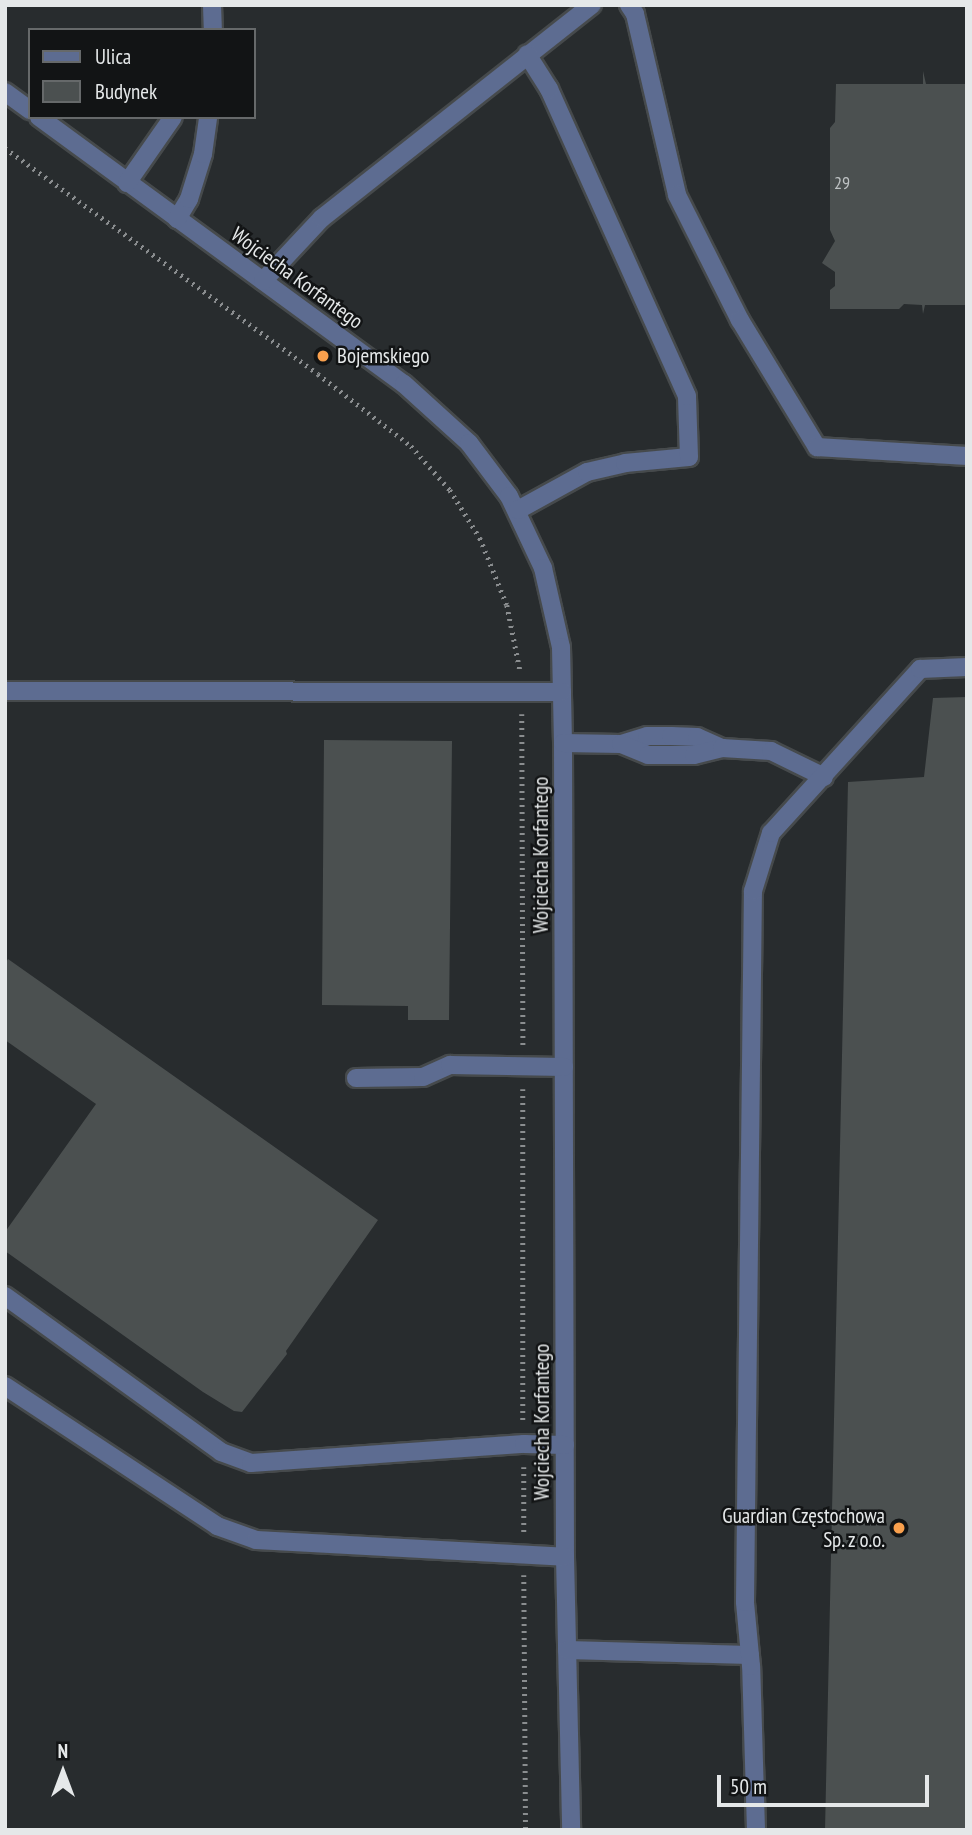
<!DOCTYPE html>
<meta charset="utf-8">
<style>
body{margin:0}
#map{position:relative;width:972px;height:1835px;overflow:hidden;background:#282c2e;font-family:"PT Sans Narrow",sans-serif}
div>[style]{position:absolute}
.building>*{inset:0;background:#4b5050}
.path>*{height:4.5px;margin-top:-2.25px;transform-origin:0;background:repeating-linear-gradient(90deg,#8a8d8f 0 2px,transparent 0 7px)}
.roads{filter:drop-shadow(2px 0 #464a4c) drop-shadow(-2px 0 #464a4c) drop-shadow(0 2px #464a4c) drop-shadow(0 -2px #464a4c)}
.minor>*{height:18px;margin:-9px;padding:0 9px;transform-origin:9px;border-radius:9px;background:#5d6c91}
.dots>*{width:19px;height:19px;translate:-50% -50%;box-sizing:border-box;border:4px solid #121415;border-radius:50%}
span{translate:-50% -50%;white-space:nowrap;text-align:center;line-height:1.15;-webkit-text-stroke:5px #121415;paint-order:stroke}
.number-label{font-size:18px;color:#bec2c3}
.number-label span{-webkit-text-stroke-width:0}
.street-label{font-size:21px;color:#e5e8e9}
.poi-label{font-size:21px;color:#e5e8e9}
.left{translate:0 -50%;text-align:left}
.right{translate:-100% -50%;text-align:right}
.frame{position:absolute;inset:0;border:7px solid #e5e8e9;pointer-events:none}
.legend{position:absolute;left:28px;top:28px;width:228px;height:91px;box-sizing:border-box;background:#121415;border:2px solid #66696a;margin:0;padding:9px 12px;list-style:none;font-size:21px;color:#e5e8e9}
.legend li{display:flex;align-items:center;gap:14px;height:35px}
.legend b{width:35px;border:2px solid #66696a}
.north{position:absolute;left:28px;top:1737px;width:70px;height:70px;-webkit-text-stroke:5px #121415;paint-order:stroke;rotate:0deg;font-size:19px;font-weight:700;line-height:28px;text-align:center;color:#e5e8e9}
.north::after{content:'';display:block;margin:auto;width:24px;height:32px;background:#e5e8e9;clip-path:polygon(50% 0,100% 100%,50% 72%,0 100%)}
.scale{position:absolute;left:717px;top:1775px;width:212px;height:32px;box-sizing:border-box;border:4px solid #e5e8e9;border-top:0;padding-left:9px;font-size:21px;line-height:24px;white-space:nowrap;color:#e5e8e9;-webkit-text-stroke:5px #121415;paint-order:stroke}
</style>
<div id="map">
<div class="building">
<div style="clip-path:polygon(923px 71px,926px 84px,967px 84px,967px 305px,925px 305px,923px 314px,922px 305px,904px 304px,899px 309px,830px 309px,830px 290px,835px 286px,835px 272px,822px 263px,835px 241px,830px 230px,830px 128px,835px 122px,836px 84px,923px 84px)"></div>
<div style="clip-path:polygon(967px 697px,967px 1830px,825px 1830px,848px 782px,924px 777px,933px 698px)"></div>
<div style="clip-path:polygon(324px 740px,452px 741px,449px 1020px,408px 1020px,408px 1006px,322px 1005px)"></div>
<div style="clip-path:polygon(8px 959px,378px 1220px,286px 1351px,287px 1354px,242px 1412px,234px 1411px,203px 1392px,5px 1251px,5px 1232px,96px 1104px,5px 1040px,5px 964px)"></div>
</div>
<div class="path">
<div style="left:5px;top:148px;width:386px;rotate:35.8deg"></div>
<div style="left:318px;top:374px;width:118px;rotate:37.7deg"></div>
<div style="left:411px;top:446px;width:59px;rotate:48.4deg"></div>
<div style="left:450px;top:490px;width:57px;rotate:58deg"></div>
<div style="left:480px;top:538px;width:72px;rotate:68.1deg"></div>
<div style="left:507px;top:605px;width:66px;rotate:78.7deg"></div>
<div style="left:522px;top:714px;width:331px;rotate:89.8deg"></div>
<div style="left:523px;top:1089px;width:334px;rotate:90deg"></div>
<div style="left:524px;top:1467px;width:68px;rotate:90deg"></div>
<div style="left:524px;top:1575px;width:255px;rotate:89.6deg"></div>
</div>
<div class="roads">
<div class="minor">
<div style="left:212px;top:5px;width:25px;rotate:88deg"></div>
<div style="left:629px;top:5px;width:11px;rotate:56deg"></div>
<div style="left:635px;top:14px;width:186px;rotate:76.9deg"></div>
<div style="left:677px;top:195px;width:140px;rotate:63.3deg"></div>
<div style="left:740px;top:320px;width:149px;rotate:58.8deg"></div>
<div style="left:817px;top:447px;width:150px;rotate:3.4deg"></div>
<div style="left:5px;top:92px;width:31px;rotate:36deg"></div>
<div style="left:39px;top:117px;width:452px;rotate:36.2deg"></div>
<div style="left:404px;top:384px;width:88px;rotate:42.2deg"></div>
<div style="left:469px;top:443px;width:66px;rotate:53deg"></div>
<div style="left:509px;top:496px;width:80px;rotate:64.7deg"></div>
<div style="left:543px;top:568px;width:81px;rotate:77.2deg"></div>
<div style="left:561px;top:647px;width:96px;rotate:88.8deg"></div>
<div style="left:563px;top:743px;width:814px;rotate:89.86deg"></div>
<div style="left:565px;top:1557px;width:273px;rotate:88.7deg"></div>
<div style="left:127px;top:183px;width:80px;rotate:-55.1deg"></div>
<div style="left:177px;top:219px;width:23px;rotate:-59deg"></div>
<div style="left:189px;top:199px;width:47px;rotate:-72.7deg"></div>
<div style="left:203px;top:154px;width:37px;rotate:-82deg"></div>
<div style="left:263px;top:281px;width:86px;rotate:-46.9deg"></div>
<div style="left:322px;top:218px;width:344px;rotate:-38.3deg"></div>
<div style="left:518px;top:510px;width:79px;rotate:-28.8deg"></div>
<div style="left:587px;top:472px;width:39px;rotate:-13deg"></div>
<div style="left:625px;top:463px;width:64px;rotate:-5.4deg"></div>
<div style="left:689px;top:457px;width:61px;rotate:-91.9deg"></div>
<div style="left:687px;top:396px;width:337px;rotate:-114.2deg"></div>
<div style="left:549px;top:89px;width:41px;rotate:-122.2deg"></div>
<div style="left:5px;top:691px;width:557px;rotate:0.1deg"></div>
<div style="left:563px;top:743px;width:58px;rotate:1deg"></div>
<div style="left:621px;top:744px;width:27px;rotate:-17deg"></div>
<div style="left:647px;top:736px;width:24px"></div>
<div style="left:671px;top:736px;width:26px;rotate:2deg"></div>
<div style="left:697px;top:737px;width:27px;rotate:24deg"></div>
<div style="left:621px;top:744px;width:29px;rotate:22deg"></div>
<div style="left:648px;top:755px;width:46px"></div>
<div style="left:694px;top:755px;width:29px;rotate:-14deg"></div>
<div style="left:722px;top:748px;width:49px;rotate:3.5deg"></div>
<div style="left:771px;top:751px;width:59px;rotate:26.1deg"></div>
<div style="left:356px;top:1078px;width:67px;rotate:-0.9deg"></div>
<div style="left:423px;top:1077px;width:30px;rotate:-24deg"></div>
<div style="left:450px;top:1065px;width:114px;rotate:1deg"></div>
<div style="left:5px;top:1296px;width:266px;rotate:35.8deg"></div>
<div style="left:221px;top:1452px;width:32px;rotate:20deg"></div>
<div style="left:251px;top:1463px;width:274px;rotate:-4deg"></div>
<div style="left:524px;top:1444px;width:41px;rotate:1.4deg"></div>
<div style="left:5px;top:1386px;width:254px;rotate:33.4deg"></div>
<div style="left:217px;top:1526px;width:41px;rotate:19.7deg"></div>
<div style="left:256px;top:1540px;width:309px;rotate:3.1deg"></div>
<div style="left:567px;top:1650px;width:183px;rotate:1.6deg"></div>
<div style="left:756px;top:1830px;width:164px;rotate:-91.7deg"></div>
<div style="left:751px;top:1666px;width:64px;rotate:-95.4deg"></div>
<div style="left:745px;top:1602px;width:711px;rotate:-89.36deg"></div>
<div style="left:753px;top:891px;width:61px;rotate:-72.8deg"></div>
<div style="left:771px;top:833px;width:222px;rotate:-47.7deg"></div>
<div style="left:920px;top:669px;width:47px;rotate:-2.4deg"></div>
</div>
</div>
<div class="dots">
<div style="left:323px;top:356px;background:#f9a04d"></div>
<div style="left:899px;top:1528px;background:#f9a04d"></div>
</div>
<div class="number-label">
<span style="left:842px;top:183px">29</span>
</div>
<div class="street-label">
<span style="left:297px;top:278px;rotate:36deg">Wojciecha Korfantego</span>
<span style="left:541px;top:855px;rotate:-90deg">Wojciecha Korfantego</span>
<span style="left:542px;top:1422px;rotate:-90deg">Wojciecha Korfantego</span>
</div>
<div class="poi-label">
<span class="left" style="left:337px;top:356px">Bojemskiego</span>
<span class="right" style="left:885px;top:1528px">Guardian Częstochowa<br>Sp. z o.o.</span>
</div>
<div class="frame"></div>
<ul class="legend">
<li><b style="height:9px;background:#5d6c91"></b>Ulica</li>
<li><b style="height:19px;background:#4b5050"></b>Budynek</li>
</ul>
<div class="north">N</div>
<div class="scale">50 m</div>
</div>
